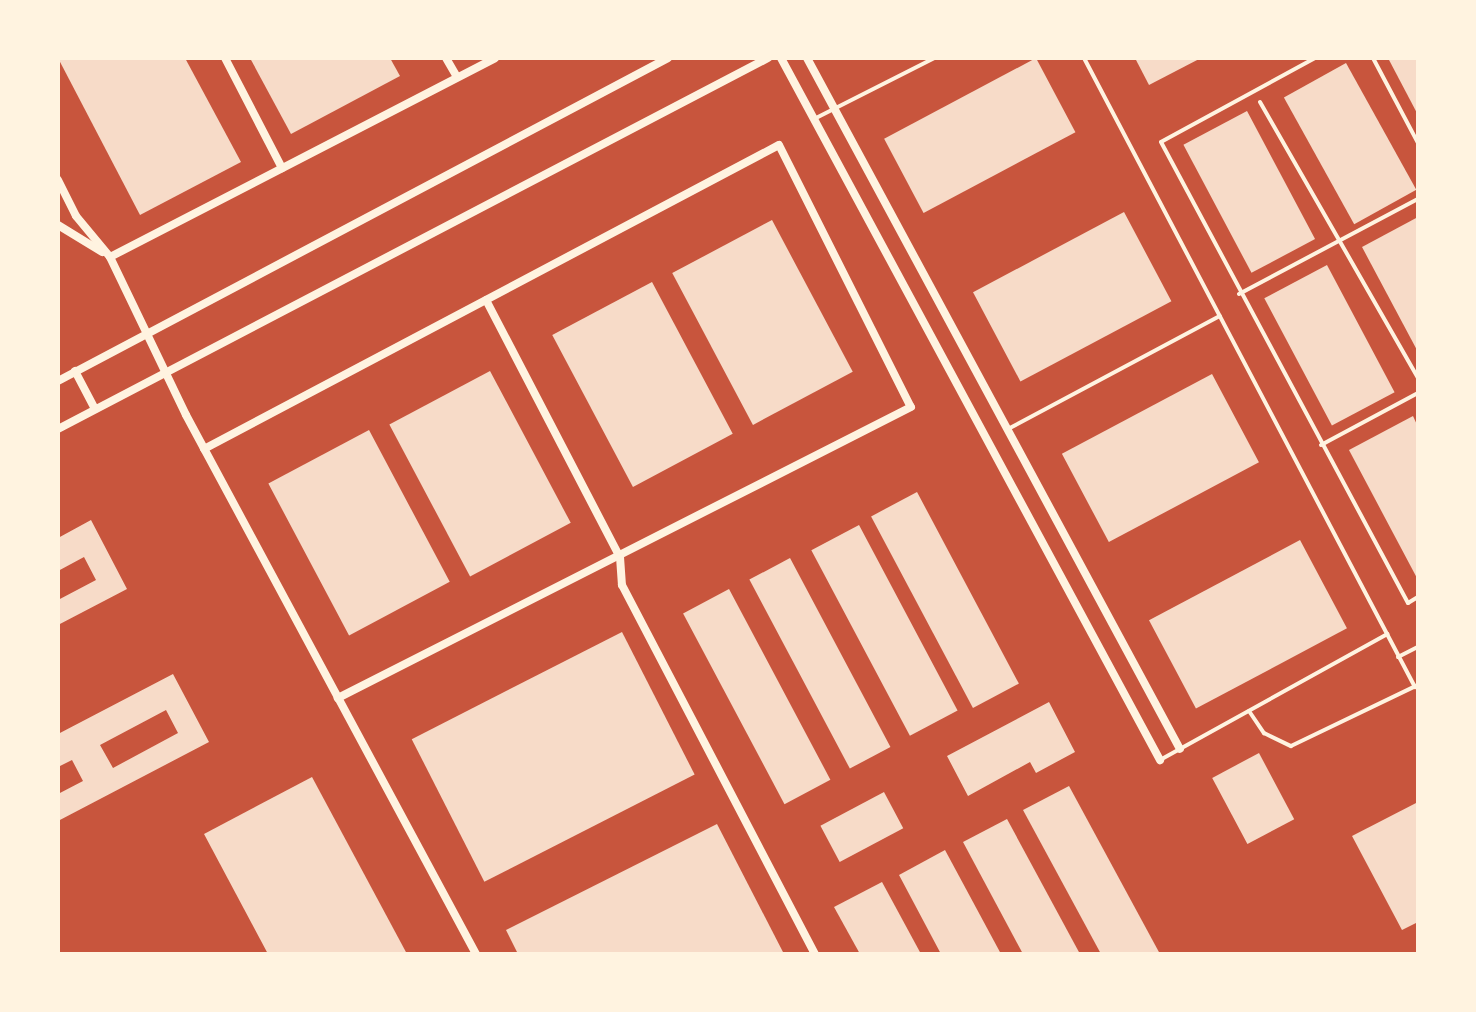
<!DOCTYPE html>
<style>
body{margin:0}
#map{position:relative;width:1476px;height:1012px;overflow:hidden;background:#c8553d;font-family:"Fira Sans Condensed",sans-serif}
div>[style]{position:absolute}
.building>*{inset:0;background:#f7dbc8;transform-origin:0 0}
.service>*{height:4px;margin:-2px;padding:0 2px;transform-origin:2px;border-radius:2px;background:#fff3e0}
.minor>*{height:8px;margin:-4px;padding:0 4px;transform-origin:4px;border-radius:4px;background:#fff3e0}
span{translate:-50% -50%;white-space:nowrap;text-align:center;line-height:1.15;-webkit-text-stroke:10px #fff3e0;paint-order:stroke}
.frame{position:absolute;inset:0;border:60px solid #fff3e0;pointer-events:none}
</style>
<div id="map">
<div class="building">
<div style="clip-path:polygon(58px 58px,185px 58px,241px 162px,140px 215px)"></div>
<div style="clip-path:polygon(250px 58px,390px 58px,400px 76px,291px 134px)"></div>
<div style="left:1036px;top:58px;width:84px;height:172px;rotate:62deg"></div>
<div style="clip-path:polygon(1135px 58px,1201px 58px,1149px 85px)"></div>
<div style="clip-path:polygon(1388px 58px,1418px 58px,1418px 115px)"></div>
<div style="left:1346px;top:63px;width:145px;height:71px;rotate:61deg"></div>
<div style="left:1247px;top:111px;width:145px;height:72px;rotate:62deg"></div>
<div style="left:1124px;top:212px;width:101px;height:171px;rotate:62deg"></div>
<div style="clip-path:polygon(1418px 217px,1418px 352px,1362px 247px)"></div>
<div style="left:772px;top:220px;width:172px;height:113px;rotate:62deg"></div>
<div style="left:1327px;top:265px;width:144px;height:71px;rotate:62deg"></div>
<div style="left:652px;top:282px;width:172px;height:113px;rotate:62deg"></div>
<div style="left:490px;top:371px;width:172px;height:114px;rotate:62deg"></div>
<div style="left:1212px;top:374px;width:100px;height:170px;rotate:62deg"></div>
<div style="clip-path:polygon(1413px 416px,1418px 427px,1418px 580px,1349px 450px)"></div>
<div style="left:369px;top:430px;width:172px;height:114px;rotate:62deg"></div>
<div style="left:917px;top:492px;width:217px;height:52px;rotate:62deg"></div>
<div style="clip-path:polygon(91px 520px,127px 589px,58px 625px,58px 600px,96px 580px,84px 557px,58px 571px,58px 538px)"></div>
<div style="left:859px;top:525px;width:210px;height:54px;rotate:62deg"></div>
<div style="left:1300px;top:540px;width:100px;height:171px;rotate:62deg"></div>
<div style="left:790px;top:558px;width:214px;height:46px;rotate:62deg"></div>
<div style="left:729px;top:589px;width:216px;height:52px;rotate:62deg"></div>
<div style="left:622px;top:632px;width:160px;height:236px;rotate:63deg"></div>
<div style="clip-path:polygon(evenodd,173px 674px,209px 742px,58px 821px,58px 794px,83px 781px,72px 760px,58px 767px,58px 734px,173px 674px,166px 710px,178px 733px,113px 768px,100px 745px,166px 710px)"></div>
<div style="clip-path:polygon(1049px 702px,1075px 752px,1036px 773px,1030px 762px,968px 796px,947px 756px)"></div>
<div style="left:1259px;top:753px;width:75px;height:53px;rotate:62deg"></div>
<div style="clip-path:polygon(312px 777px,407px 954px,268px 954px,204px 834px)"></div>
<div style="clip-path:polygon(1069px 786px,1160px 954px,1101px 954px,1023px 810px)"></div>
<div style="left:884px;top:792px;width:41px;height:72px;rotate:62deg"></div>
<div style="clip-path:polygon(1418px 802px,1418px 922px,1402px 930px,1352px 836px)"></div>
<div style="clip-path:polygon(1007px 819px,1080px 954px,1023px 954px,963px 842px)"></div>
<div style="clip-path:polygon(717px 824px,784px 954px,518px 954px,506px 930px)"></div>
<div style="clip-path:polygon(945px 850px,1001px 954px,941px 954px,899px 875px)"></div>
<div style="clip-path:polygon(882px 882px,921px 954px,860px 954px,834px 907px)"></div>
</div>
<div class="service">
<div style="left:1084px;top:58px;width:711px;rotate:62.25deg"></div>
<div style="left:1315px;top:58px;width:175px;rotate:151.4deg"></div>
<div style="left:1161px;top:142px;width:523px;rotate:61.82deg"></div>
<div style="left:1408px;top:603px;width:12px;rotate:-31deg"></div>
<div style="left:1373px;top:58px;width:96px;rotate:62.1deg"></div>
<div style="left:1260px;top:102px;width:318px;rotate:60.2deg"></div>
<div style="left:814px;top:119px;width:135px;rotate:-26.9deg"></div>
<div style="left:1239px;top:294px;width:203px;rotate:-28deg"></div>
<div style="left:1008px;top:429px;width:240px;rotate:-28.1deg"></div>
<div style="left:1321px;top:445px;width:110px;rotate:-28.2deg"></div>
<div style="left:1398px;top:657px;width:22px;rotate:-27deg"></div>
<div style="left:1249px;top:711px;width:27px;rotate:56deg"></div>
<div style="left:1264px;top:733px;width:30px;rotate:26deg"></div>
<div style="left:1291px;top:746px;width:141px;rotate:-25.7deg"></div>
<div style="left:1160px;top:760px;width:260px;rotate:-29deg"></div>
</div>
<div class="minor">
<div style="left:225px;top:58px;width:124px;rotate:62.6deg"></div>
<div style="left:446px;top:58px;width:22px;rotate:60deg"></div>
<div style="left:781px;top:58px;width:798px;rotate:61.64deg"></div>
<div style="left:807px;top:58px;width:785px;rotate:61.64deg"></div>
<div style="left:58px;top:180px;width:40px;rotate:63.4deg"></div>
<div style="left:76px;top:216px;width:53px;rotate:50.3deg"></div>
<div style="left:110px;top:257px;width:175px;rotate:64.3deg"></div>
<div style="left:186px;top:415px;width:612px;rotate:61.72deg"></div>
<div style="left:58px;top:225px;width:52px;rotate:31.5deg"></div>
<div style="left:110px;top:257px;width:433px;rotate:-27.3deg"></div>
<div style="left:486px;top:300px;width:290px;rotate:62.5deg"></div>
<div style="left:620px;top:557px;width:28px;rotate:86deg"></div>
<div style="left:622px;top:585px;width:416px;rotate:62.4deg"></div>
<div style="left:75px;top:371px;width:43px;rotate:62.2deg"></div>
<div style="left:58px;top:381px;width:690px;rotate:-27.9deg"></div>
<div style="left:58px;top:429px;width:801px;rotate:-27.59deg"></div>
<div style="left:204px;top:449px;width:650px;rotate:-27.87deg"></div>
<div style="left:779px;top:145px;width:293px;rotate:63.3deg"></div>
<div style="left:911px;top:407px;width:643px;rotate:153.08deg"></div>
</div>
<div class="frame"></div>
</div>
